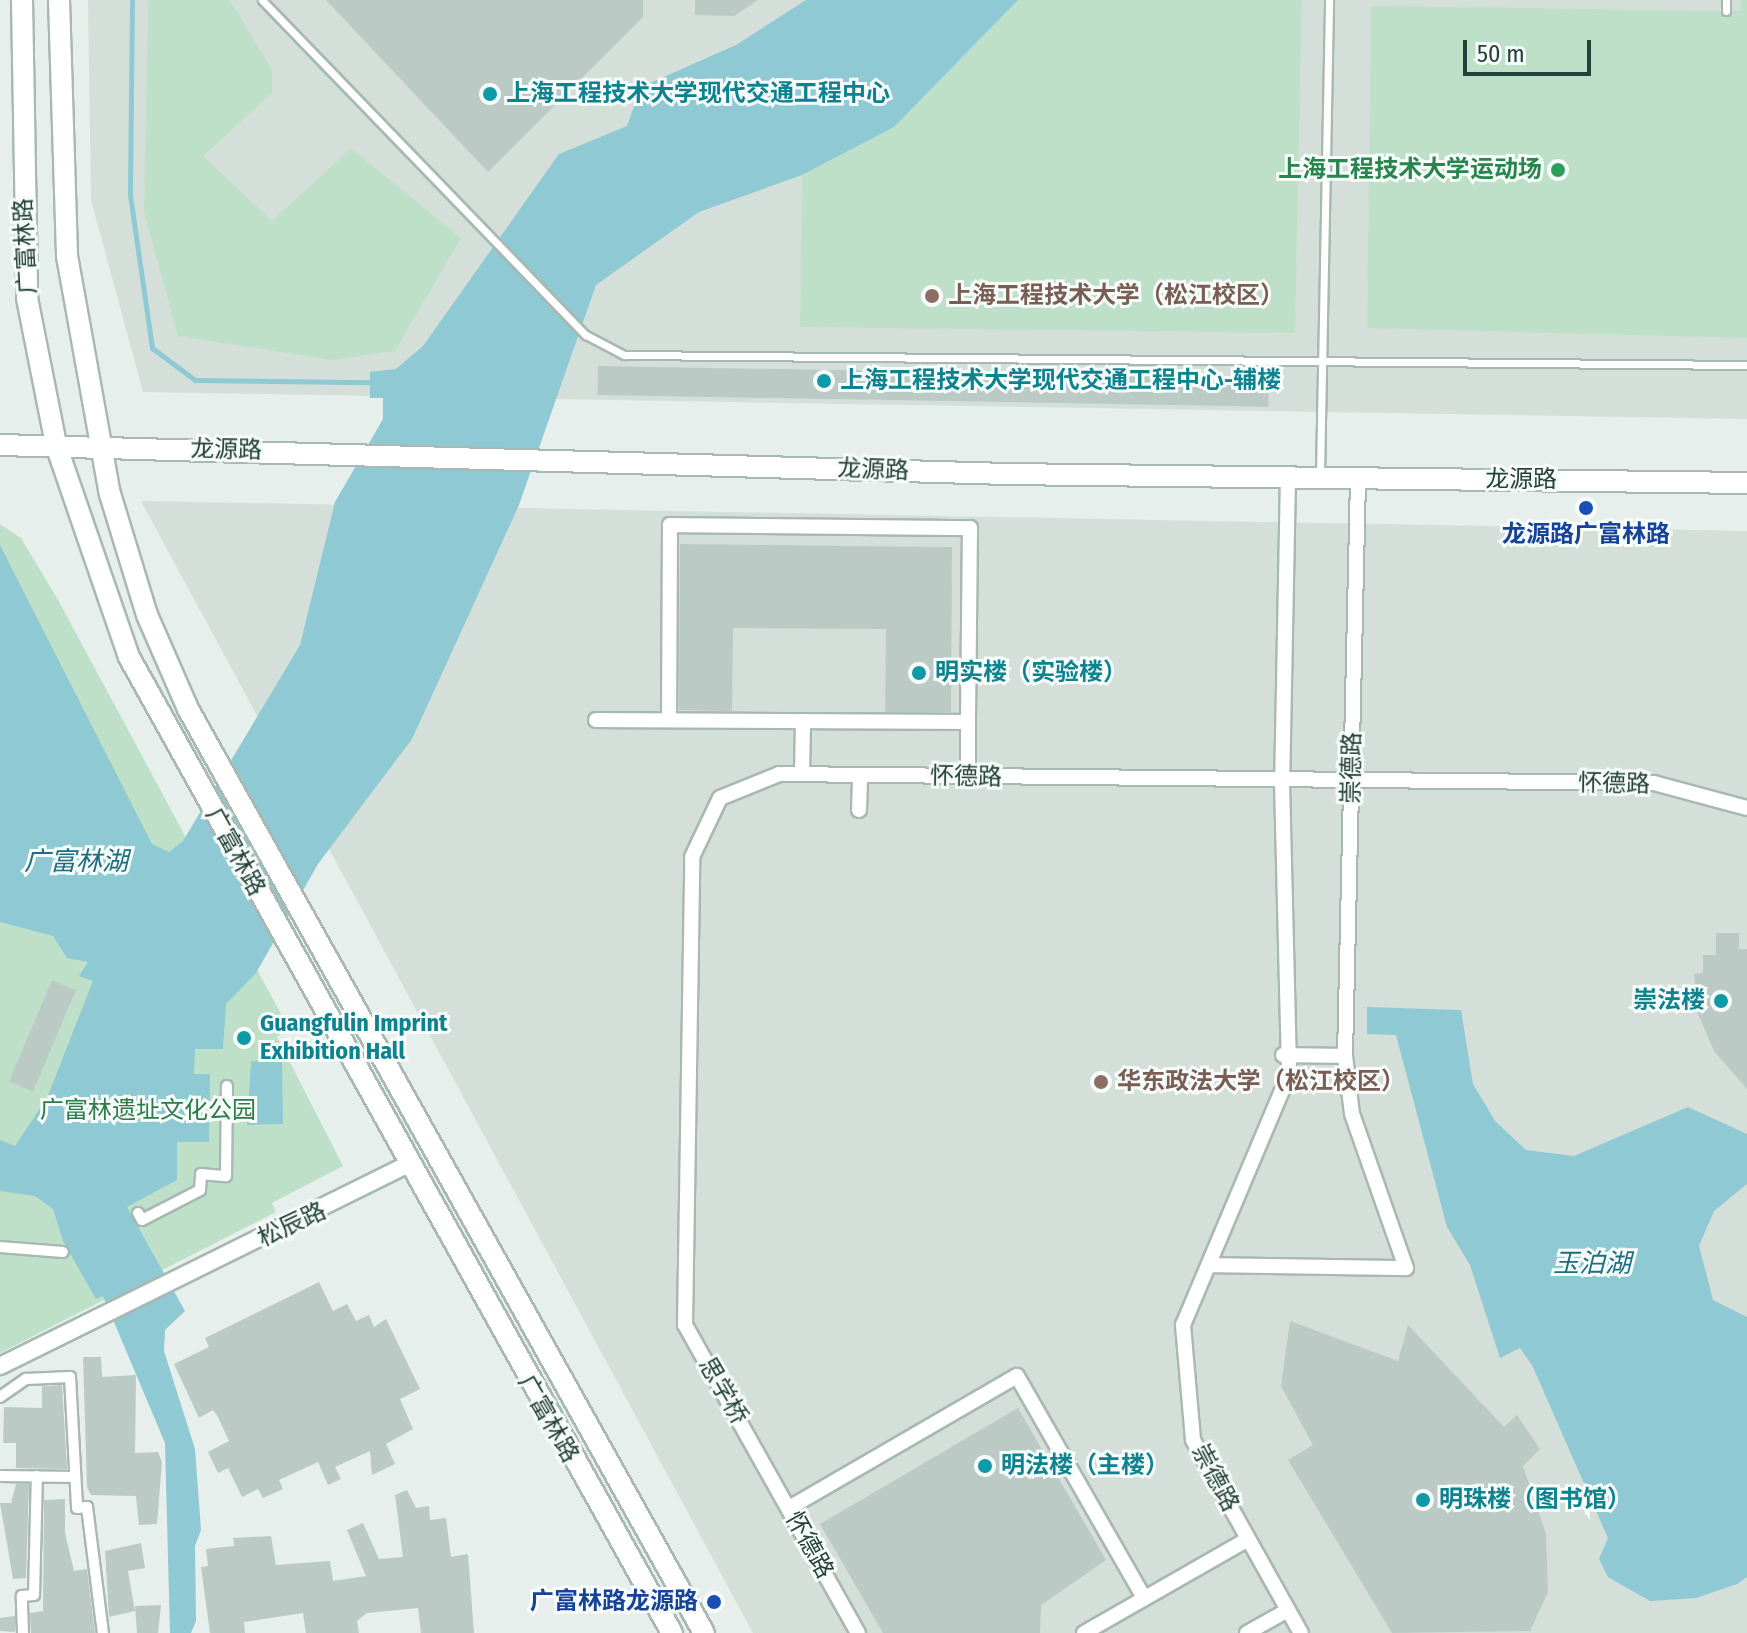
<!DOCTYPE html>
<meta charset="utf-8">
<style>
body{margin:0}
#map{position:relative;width:1747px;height:1633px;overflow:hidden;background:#e6efeb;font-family:"Fira Sans Condensed","Noto Sans SC",sans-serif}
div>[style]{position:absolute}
.built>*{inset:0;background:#d4dfda}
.green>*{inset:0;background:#bfe0c8}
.water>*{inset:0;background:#8ec9d4}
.stream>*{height:5px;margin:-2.5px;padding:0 2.5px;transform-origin:2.5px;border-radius:2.5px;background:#8ec9d4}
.building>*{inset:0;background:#bbcac4;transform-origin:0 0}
.roads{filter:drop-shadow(2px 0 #a8b8b2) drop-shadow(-2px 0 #a8b8b2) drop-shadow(0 2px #a8b8b2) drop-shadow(0 -2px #a8b8b2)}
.service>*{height:7px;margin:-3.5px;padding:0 3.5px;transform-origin:3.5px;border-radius:3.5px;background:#fff}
.pedestrian>*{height:10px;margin:-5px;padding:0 5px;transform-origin:5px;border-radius:5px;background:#fff}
.minor>*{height:14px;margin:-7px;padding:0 7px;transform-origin:7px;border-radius:7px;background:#fff}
.tertiary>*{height:16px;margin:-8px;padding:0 8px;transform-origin:8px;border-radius:8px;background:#fff}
.secondary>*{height:20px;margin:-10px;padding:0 10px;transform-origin:10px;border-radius:10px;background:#fff}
.dots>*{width:22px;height:22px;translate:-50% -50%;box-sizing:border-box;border:4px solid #f7fbf9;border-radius:50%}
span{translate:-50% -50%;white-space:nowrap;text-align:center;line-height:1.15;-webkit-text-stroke:6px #f7fbf9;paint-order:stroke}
.culture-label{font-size:24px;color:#0d838f;font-weight:700}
.left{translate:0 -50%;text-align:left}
.right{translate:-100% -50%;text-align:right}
.leisure-label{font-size:24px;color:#27864d;font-weight:700}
.street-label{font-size:24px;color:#24423a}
.education-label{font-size:24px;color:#785e54;font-weight:700}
.transit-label{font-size:24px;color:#164399;font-weight:700}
.park-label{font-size:24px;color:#2d7a4b}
.water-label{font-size:26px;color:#1c6f80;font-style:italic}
.scale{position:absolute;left:1463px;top:40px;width:128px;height:36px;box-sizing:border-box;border:4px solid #24423a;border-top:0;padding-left:10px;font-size:24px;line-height:28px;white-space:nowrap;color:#24423a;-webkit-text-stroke:6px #f7fbf9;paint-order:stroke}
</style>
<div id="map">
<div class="built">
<div style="clip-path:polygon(88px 0,1747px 0,1747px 419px,143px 392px,91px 200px)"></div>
<div style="clip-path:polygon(141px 501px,1747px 531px,1747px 1633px,753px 1633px)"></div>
</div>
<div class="green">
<div style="clip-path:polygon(148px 0,230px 0,272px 70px,272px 93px,203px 156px,272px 221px,351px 148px,461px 238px,395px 351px,332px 360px,178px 336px,144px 212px)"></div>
<div style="clip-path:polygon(1018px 0,1302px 0,1295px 333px,800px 327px,802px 175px,894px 127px)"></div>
<div style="clip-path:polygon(1741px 0,1747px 0,1747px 338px,1367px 328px,1371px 6px,1740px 11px)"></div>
<div style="clip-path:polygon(0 524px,21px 538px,57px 598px,289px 1029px,277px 1037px,343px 1166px,272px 1203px,276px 1212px,0 1353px)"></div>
</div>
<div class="water">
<div style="clip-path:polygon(806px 0,1018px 0,894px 127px,802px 175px,699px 212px,596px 285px,519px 505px,412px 739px,318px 864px,256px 973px,226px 1004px,223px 1049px,195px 1049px,194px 1074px,210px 1074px,209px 1142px,177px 1142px,177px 1180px,127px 1207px,185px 1311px,165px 1330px,164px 1351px,195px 1449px,201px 1530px,195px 1546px,196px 1621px,191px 1633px,170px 1633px,165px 1443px,103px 1296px,96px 1299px,63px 1241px,53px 1209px,35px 1196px,0 1191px,0 1140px,15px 1146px,47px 1098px,93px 981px,79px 976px,88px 962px,67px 958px,53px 936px,0 922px,0 545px,152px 844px,169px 852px,183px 841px,300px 645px,335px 502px,383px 419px,383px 398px,370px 398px,370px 372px,396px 369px,423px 346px,559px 154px,627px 126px,641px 87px,736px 45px)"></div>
<div style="clip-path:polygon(1367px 1007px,1461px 1010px,1473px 1084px,1495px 1121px,1526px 1150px,1574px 1156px,1688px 1107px,1747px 1134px,1747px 1184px,1714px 1211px,1699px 1246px,1713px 1300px,1747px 1317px,1747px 1577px,1737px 1584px,1696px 1598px,1650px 1601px,1608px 1577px,1599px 1559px,1608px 1538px,1532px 1365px,1520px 1348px,1500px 1358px,1470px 1265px,1447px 1227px,1396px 1035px,1367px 1034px)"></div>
<div style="clip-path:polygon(251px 1061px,282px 1061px,283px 1124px,247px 1125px)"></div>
</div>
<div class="stream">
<div style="left:132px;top:0;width:195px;rotate:90.6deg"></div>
<div style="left:130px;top:195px;width:155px;rotate:81.8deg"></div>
<div style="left:152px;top:348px;width:54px;rotate:36.7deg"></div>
<div style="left:195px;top:380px;width:175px;rotate:0.7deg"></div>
</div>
<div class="building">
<div style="clip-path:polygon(326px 0,643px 0,643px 17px,488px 172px)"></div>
<div style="clip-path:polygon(695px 0,758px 0,734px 16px,695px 15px)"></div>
<div style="left:598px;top:366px;width:671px;height:29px;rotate:1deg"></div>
<div style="clip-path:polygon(680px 544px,952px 547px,951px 712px,885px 712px,886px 629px,733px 628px,732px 711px,679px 710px)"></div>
<div style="clip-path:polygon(1716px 933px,1739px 933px,1739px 949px,1747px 949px,1747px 1089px,1714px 1051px,1698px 1014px,1694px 974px,1703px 973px,1703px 955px,1716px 955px)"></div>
<div style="left:52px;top:980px;width:26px;height:110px;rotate:23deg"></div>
<div style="left:235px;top:1029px;width:19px;height:18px"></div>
<div style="clip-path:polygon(319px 1282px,333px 1311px,347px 1304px,356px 1321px,369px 1315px,374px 1327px,386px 1319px,420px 1389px,400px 1399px,413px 1429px,386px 1444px,395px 1464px,372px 1475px,370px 1451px,335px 1467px,341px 1479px,328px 1485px,318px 1462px,279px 1480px,283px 1489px,263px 1498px,258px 1489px,242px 1497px,228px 1468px,218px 1473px,208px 1452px,229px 1441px,218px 1417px,213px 1410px,199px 1418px,174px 1364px,209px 1347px,205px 1338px)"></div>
<div style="clip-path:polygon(1290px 1321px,1398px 1361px,1408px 1325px,1504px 1427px,1517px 1415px,1540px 1449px,1523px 1466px,1546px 1534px,1548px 1592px,1530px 1631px,1392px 1633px,1288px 1460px,1313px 1445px,1281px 1386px)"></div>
<div style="clip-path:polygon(83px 1357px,101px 1357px,102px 1377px,136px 1375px,135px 1453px,158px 1452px,162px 1462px,157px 1524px,139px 1525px,136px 1496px,91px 1495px,87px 1487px)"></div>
<div style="clip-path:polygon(62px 1385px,67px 1469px,16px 1468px,16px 1443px,3px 1443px,4px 1407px,42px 1408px,42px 1386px)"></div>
<div style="clip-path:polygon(1018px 1408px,1106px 1560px,1041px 1605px,1040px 1633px,883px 1633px,820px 1524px)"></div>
<div style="clip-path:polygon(16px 1484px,29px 1484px,26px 1578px,13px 1579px,0 1503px,11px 1503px)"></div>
<div style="clip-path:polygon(407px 1490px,416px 1508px,429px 1506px,430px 1520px,446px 1518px,451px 1557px,468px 1554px,474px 1633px,421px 1633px,418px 1608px,367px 1613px,357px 1621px,359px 1633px,306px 1633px,303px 1613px,244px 1622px,245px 1633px,210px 1633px,201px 1567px,208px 1566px,206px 1549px,234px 1546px,233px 1538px,271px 1536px,276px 1565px,330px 1561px,333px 1581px,366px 1576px,347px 1530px,363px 1523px,379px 1559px,403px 1557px,395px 1495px)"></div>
<div style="clip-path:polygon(65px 1499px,65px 1533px,74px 1571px,87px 1569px,95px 1633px,31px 1633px,30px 1613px,43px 1611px,44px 1500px)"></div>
<div style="clip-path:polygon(141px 1543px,145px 1568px,128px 1571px,135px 1611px,109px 1617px,105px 1551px)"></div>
<div style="clip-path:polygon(161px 1605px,158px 1633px,137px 1633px,135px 1606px)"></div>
<div style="clip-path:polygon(15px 1616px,15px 1632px,0 1631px,0 1618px)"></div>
</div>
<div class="roads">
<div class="service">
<div style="left:262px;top:0;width:466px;rotate:46deg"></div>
<div style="left:586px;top:335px;width:43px;rotate:27.8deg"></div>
<div style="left:624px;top:355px;width:1123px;rotate:0.51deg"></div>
<div style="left:1726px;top:0;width:11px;rotate:90deg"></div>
<div style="left:1320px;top:474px;width:474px;rotate:-88.9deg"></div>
</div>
<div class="pedestrian">
<div style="left:138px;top:1213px;width:8px;rotate:60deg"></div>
<div style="left:142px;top:1220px;width:65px;rotate:-27.3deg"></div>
<div style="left:200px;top:1190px;width:16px;rotate:-86deg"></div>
<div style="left:201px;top:1174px;width:25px;rotate:5deg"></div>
<div style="left:226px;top:1176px;width:90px;rotate:-89.4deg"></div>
<div style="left:0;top:1247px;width:63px;rotate:4.5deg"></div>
<div style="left:0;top:1397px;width:32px;rotate:-35deg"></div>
<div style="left:26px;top:1379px;width:44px;rotate:-2.6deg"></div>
<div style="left:70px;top:1377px;width:131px;rotate:86.9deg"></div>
<div style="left:77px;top:1508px;width:10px;rotate:-6deg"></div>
<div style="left:87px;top:1507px;width:127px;rotate:82.8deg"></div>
<div style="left:0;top:1476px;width:75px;rotate:0.8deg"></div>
<div style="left:23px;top:1633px;width:37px;rotate:-92deg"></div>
<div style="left:22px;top:1596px;width:12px;rotate:-5deg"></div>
<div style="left:34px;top:1595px;width:119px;rotate:-88.6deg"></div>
</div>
<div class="minor">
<div style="left:1288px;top:477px;width:305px;rotate:91.1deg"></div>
<div style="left:1282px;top:782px;width:292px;rotate:88.6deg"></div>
<div style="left:1289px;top:1074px;width:272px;rotate:112.9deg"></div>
<div style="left:1183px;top:1325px;width:115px;rotate:85deg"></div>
<div style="left:1193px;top:1440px;width:221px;rotate:60.8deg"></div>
<div style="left:596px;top:720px;width:372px;rotate:0.3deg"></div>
<div style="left:968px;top:722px;width:55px;rotate:90deg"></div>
<div style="left:669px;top:720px;width:195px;rotate:-89.7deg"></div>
<div style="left:670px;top:525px;width:300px;rotate:0.6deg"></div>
<div style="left:970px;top:528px;width:194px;rotate:90.6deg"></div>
<div style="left:802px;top:774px;width:53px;rotate:-88.9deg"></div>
<div style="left:859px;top:810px;width:35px;rotate:-88deg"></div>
<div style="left:1283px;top:1055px;width:62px;rotate:0.9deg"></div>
<div style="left:1211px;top:1265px;width:195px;rotate:0.9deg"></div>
<div style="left:1406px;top:1268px;width:163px;rotate:-109.3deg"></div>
<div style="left:1352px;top:1114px;width:58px;rotate:-96.9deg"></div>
<div style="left:1345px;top:1056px;width:577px;rotate:-88.71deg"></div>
<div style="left:789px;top:1508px;width:263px;rotate:-30.1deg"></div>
<div style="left:1017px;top:1376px;width:256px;rotate:60.2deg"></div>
<div style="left:858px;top:1633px;width:353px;rotate:-119.3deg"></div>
<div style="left:685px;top:1325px;width:468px;rotate:-89.1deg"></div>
<div style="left:692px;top:857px;width:65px;rotate:-64.6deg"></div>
<div style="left:720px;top:798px;width:64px;rotate:-22.1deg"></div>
<div style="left:779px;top:774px;width:875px;rotate:0.59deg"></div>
<div style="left:1654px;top:783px;width:96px;rotate:15deg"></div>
<div style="left:1084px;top:1633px;width:189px;rotate:-29.8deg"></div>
<div style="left:1247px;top:1633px;width:47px;rotate:-29.3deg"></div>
</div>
<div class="tertiary">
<div style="left:0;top:1366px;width:456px;rotate:-26.3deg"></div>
</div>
<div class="secondary">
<div style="left:22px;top:0;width:298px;rotate:89deg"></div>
<div style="left:27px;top:298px;width:150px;rotate:78.8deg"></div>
<div style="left:56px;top:445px;width:224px;rotate:71deg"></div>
<div style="left:129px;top:657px;width:1117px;rotate:60.91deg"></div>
<div style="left:59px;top:0;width:256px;rotate:88.2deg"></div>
<div style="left:67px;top:256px;width:242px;rotate:79.8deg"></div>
<div style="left:110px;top:494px;width:127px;rotate:73deg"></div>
<div style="left:147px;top:615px;width:103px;rotate:66.4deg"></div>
<div style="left:188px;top:709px;width:1058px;rotate:60.82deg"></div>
<div style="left:0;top:445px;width:1004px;rotate:1.65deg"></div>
<div style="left:1004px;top:474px;width:743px;rotate:0.69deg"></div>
</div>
</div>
<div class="dots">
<div style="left:490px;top:94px;background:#0f9aa8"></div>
<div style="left:1558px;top:170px;background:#2e9e5b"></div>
<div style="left:932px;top:296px;background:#8d6e63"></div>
<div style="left:824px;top:381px;background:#0f9aa8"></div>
<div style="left:1586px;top:508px;background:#1a4fb4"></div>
<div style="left:919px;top:673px;background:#0f9aa8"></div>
<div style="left:1721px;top:1001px;background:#0f9aa8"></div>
<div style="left:244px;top:1038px;background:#0f9aa8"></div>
<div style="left:1101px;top:1082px;background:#8d6e63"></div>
<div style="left:985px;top:1466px;background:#0f9aa8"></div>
<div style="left:1423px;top:1500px;background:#0f9aa8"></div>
<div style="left:714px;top:1602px;background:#1a4fb4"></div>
</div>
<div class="culture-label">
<span class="left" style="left:506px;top:94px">上海工程技术大学现代交通工程中心</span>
<span class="left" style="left:840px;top:381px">上海工程技术大学现代交通工程中心-辅楼</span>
<span class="left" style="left:935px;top:673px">明实楼（实验楼）</span>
<span class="right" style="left:1705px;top:1001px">崇法楼</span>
<span class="left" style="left:260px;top:1038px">Guangfulin Imprint<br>Exhibition Hall</span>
<span class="left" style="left:1001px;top:1466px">明法楼（主楼）</span>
<span class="left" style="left:1439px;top:1500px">明珠楼（图书馆）</span>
</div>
<div class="leisure-label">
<span class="right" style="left:1542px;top:170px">上海工程技术大学运动场</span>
</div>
<div class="street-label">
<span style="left:26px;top:246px;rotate:-93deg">广富林路</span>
<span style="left:226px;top:450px;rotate:1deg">龙源路</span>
<span style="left:873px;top:470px;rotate:2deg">龙源路</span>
<span style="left:1521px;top:480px">龙源路</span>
<span style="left:1352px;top:768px;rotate:-89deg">崇德路</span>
<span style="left:966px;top:777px;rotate:1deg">怀德路</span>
<span style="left:1614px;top:784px;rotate:1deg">怀德路</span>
<span style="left:235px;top:852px;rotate:61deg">广富林路</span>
<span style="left:292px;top:1225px;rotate:-25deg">松辰路</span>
<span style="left:723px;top:1391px;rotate:60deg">思学桥</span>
<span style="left:548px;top:1419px;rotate:60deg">广富林路</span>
<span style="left:1215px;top:1478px;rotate:62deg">崇德路</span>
<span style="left:809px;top:1545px;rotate:61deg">怀德路</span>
</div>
<div class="education-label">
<span class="left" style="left:948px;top:296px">上海工程技术大学（松江校区）</span>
<span class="left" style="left:1117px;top:1082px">华东政法大学（松江校区）</span>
</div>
<div class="transit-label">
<span style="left:1586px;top:535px">龙源路广富林路</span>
<span class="right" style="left:698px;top:1602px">广富林路龙源路</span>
</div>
<div class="park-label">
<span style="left:148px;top:1111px">广富林遗址文化公园</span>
</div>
<div class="water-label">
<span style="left:76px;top:862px">广富林湖</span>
<span style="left:1592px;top:1264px">玉泊湖</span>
</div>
<div class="scale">50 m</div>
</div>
